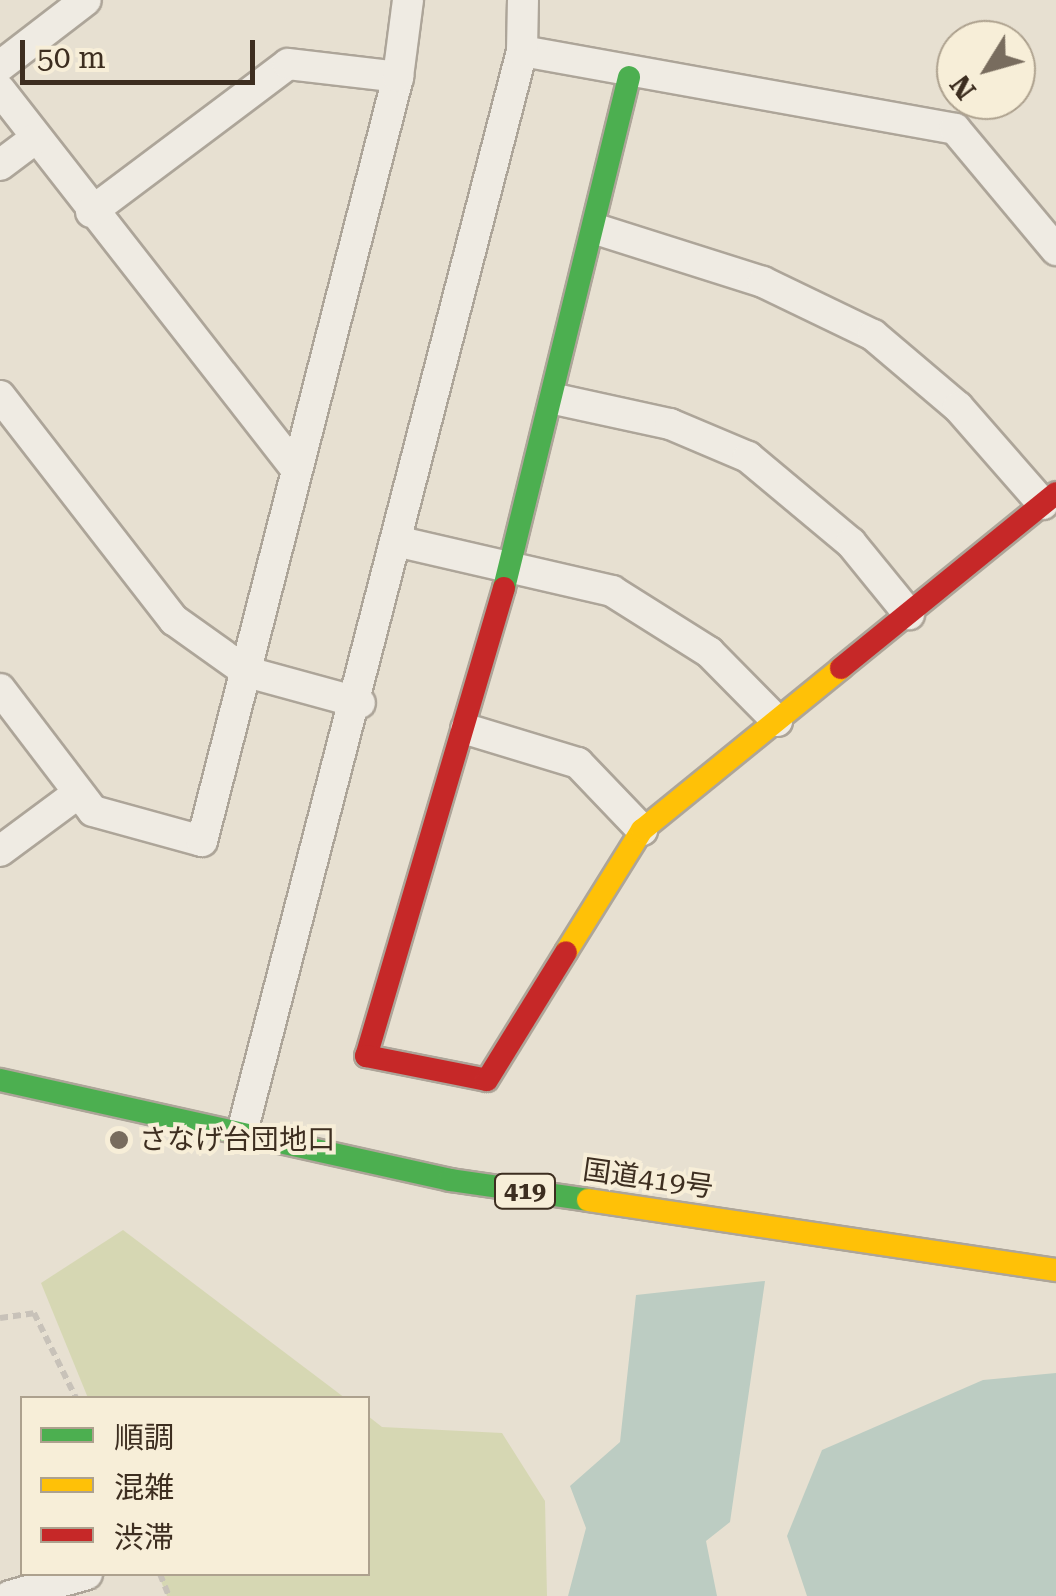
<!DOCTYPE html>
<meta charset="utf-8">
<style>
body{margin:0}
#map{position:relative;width:1056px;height:1596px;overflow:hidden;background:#e7e0d1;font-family:"Roboto Serif","Noto Sans JP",serif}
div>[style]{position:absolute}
.green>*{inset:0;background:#d6d7b3}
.water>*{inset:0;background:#bcccc2}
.path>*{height:6px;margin-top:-3px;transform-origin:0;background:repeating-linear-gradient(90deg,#c8c2b9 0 8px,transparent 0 13px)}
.roads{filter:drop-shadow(2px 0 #ada599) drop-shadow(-2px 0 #ada599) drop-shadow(0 2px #ada599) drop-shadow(0 -2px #ada599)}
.street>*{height:30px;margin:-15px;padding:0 15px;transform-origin:15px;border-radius:15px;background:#efebe3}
.fast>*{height:22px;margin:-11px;padding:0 11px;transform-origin:11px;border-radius:11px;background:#4caf50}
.slow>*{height:22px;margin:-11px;padding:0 11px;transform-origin:11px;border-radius:11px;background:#ffc107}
.jam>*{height:22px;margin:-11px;padding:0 11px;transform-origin:11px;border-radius:11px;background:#c62828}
.dots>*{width:28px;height:28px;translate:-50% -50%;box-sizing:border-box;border:5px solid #f7eed8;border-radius:50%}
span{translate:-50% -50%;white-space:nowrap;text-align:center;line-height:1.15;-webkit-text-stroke:8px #f7eed8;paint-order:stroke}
.shield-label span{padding:2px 8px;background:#f7eed8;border:2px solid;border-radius:8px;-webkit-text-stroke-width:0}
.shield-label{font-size:25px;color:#3d2e20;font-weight:700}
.poi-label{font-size:28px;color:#3d2e20}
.left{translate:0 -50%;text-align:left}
.street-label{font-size:28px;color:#3d2e20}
.legend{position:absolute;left:20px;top:1396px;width:350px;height:180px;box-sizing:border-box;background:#f7eed8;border:2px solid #ada18e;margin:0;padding:12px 18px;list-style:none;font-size:30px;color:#3d2e20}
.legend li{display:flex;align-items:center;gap:20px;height:50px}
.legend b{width:50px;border:2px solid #ada18e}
.north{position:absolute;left:936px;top:20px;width:100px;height:100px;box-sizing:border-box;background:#f7eed8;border:2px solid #ada18e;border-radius:50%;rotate:233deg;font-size:28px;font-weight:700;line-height:40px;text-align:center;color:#3d2e20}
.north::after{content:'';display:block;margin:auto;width:35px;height:45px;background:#786c5e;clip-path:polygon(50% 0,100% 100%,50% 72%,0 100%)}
.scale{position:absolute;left:20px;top:40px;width:235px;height:45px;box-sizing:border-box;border:5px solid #3d2e20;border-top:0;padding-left:12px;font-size:30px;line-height:35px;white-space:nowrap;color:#3d2e20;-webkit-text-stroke:8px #f7eed8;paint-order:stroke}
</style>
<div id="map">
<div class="green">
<div style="clip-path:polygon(123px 1230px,345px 1398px,88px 1398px,41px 1283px)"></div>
<div style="clip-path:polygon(368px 1416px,382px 1427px,502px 1433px,545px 1501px,547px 1596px,167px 1596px,158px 1574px,368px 1574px)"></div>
</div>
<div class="water">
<div style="clip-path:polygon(765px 1281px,730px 1522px,706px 1541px,717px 1596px,568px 1596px,586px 1528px,570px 1486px,620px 1442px,636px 1295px)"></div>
<div style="clip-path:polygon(1056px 1373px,1056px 1596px,807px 1596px,787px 1536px,822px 1450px,983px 1380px)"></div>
</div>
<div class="path">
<div style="left:0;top:1318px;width:34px;rotate:-8deg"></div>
<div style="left:34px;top:1313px;width:95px;rotate:63.7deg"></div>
<div style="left:160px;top:1574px;width:24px;rotate:68deg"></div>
</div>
<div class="roads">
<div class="street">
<div style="left:522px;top:51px;width:440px;rotate:10.2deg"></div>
<div style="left:955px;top:129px;width:158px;rotate:50.1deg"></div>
<div style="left:0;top:66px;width:108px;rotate:-37.5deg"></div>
<div style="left:0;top:90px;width:479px;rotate:52deg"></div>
<div style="left:0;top:165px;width:45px;rotate:-36.9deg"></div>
<div style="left:91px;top:212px;width:246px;rotate:-36.9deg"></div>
<div style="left:288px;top:64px;width:111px;rotate:6.7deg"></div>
<div style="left:599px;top:230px;width:172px;rotate:17.6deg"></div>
<div style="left:763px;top:282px;width:122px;rotate:25.7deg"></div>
<div style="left:873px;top:335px;width:111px;rotate:40.3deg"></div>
<div style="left:958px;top:407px;width:129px;rotate:48.8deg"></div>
<div style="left:0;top:396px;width:284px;rotate:52.2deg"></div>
<div style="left:174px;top:620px;width:90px;rotate:35.5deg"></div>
<div style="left:247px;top:672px;width:117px;rotate:15.3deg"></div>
<div style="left:555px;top:399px;width:118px;rotate:12.3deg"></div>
<div style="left:670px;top:424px;width:85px;rotate:22.9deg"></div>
<div style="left:748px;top:457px;width:134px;rotate:39.9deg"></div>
<div style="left:851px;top:543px;width:92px;rotate:50.8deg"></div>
<div style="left:400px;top:542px;width:218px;rotate:13deg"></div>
<div style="left:612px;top:591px;width:115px;rotate:32.2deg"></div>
<div style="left:709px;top:652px;width:97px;rotate:45.4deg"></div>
<div style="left:0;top:689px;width:153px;rotate:52.7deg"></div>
<div style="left:93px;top:811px;width:113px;rotate:15.4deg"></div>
<div style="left:202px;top:841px;width:789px;rotate:-75.61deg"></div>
<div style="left:398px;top:77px;width:78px;rotate:-82.6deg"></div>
<div style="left:466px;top:729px;width:117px;rotate:16.9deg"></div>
<div style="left:578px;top:763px;width:93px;rotate:46.3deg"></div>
<div style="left:0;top:851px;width:96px;rotate:-36.5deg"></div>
<div style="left:241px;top:1136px;width:1121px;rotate:-75.48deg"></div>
<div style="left:522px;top:51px;width:51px;rotate:-88.9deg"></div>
<div style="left:10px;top:1596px;width:80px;rotate:-15.9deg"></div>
</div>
<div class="fast">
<div style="left:504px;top:588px;width:526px;rotate:-76.25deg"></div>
<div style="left:0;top:1080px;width:461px;rotate:12.5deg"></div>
<div style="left:450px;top:1180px;width:139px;rotate:8.2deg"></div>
</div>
<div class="slow">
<div style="left:566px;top:952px;width:144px;rotate:-58.1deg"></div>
<div style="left:642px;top:830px;width:257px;rotate:-39.1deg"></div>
<div style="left:588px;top:1200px;width:473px;rotate:8.5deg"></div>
</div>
<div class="jam">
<div style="left:504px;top:588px;width:488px;rotate:106.4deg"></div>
<div style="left:366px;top:1056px;width:123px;rotate:11.2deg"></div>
<div style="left:487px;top:1080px;width:150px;rotate:-58.3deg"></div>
<div style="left:841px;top:668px;width:277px;rotate:-39.1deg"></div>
</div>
</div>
<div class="dots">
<div style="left:119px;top:1140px;background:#786c5e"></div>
</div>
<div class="shield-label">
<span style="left:525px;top:1191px">419</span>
</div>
<div class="poi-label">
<span class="left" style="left:139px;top:1140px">さなげ台団地口</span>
</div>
<div class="street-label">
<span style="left:648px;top:1179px;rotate:8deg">国道419号</span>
</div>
<ul class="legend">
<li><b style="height:12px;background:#4caf50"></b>順調</li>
<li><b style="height:12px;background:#ffc107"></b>混雑</li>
<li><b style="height:12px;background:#c62828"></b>渋滞</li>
</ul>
<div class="north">N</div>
<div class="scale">50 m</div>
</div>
